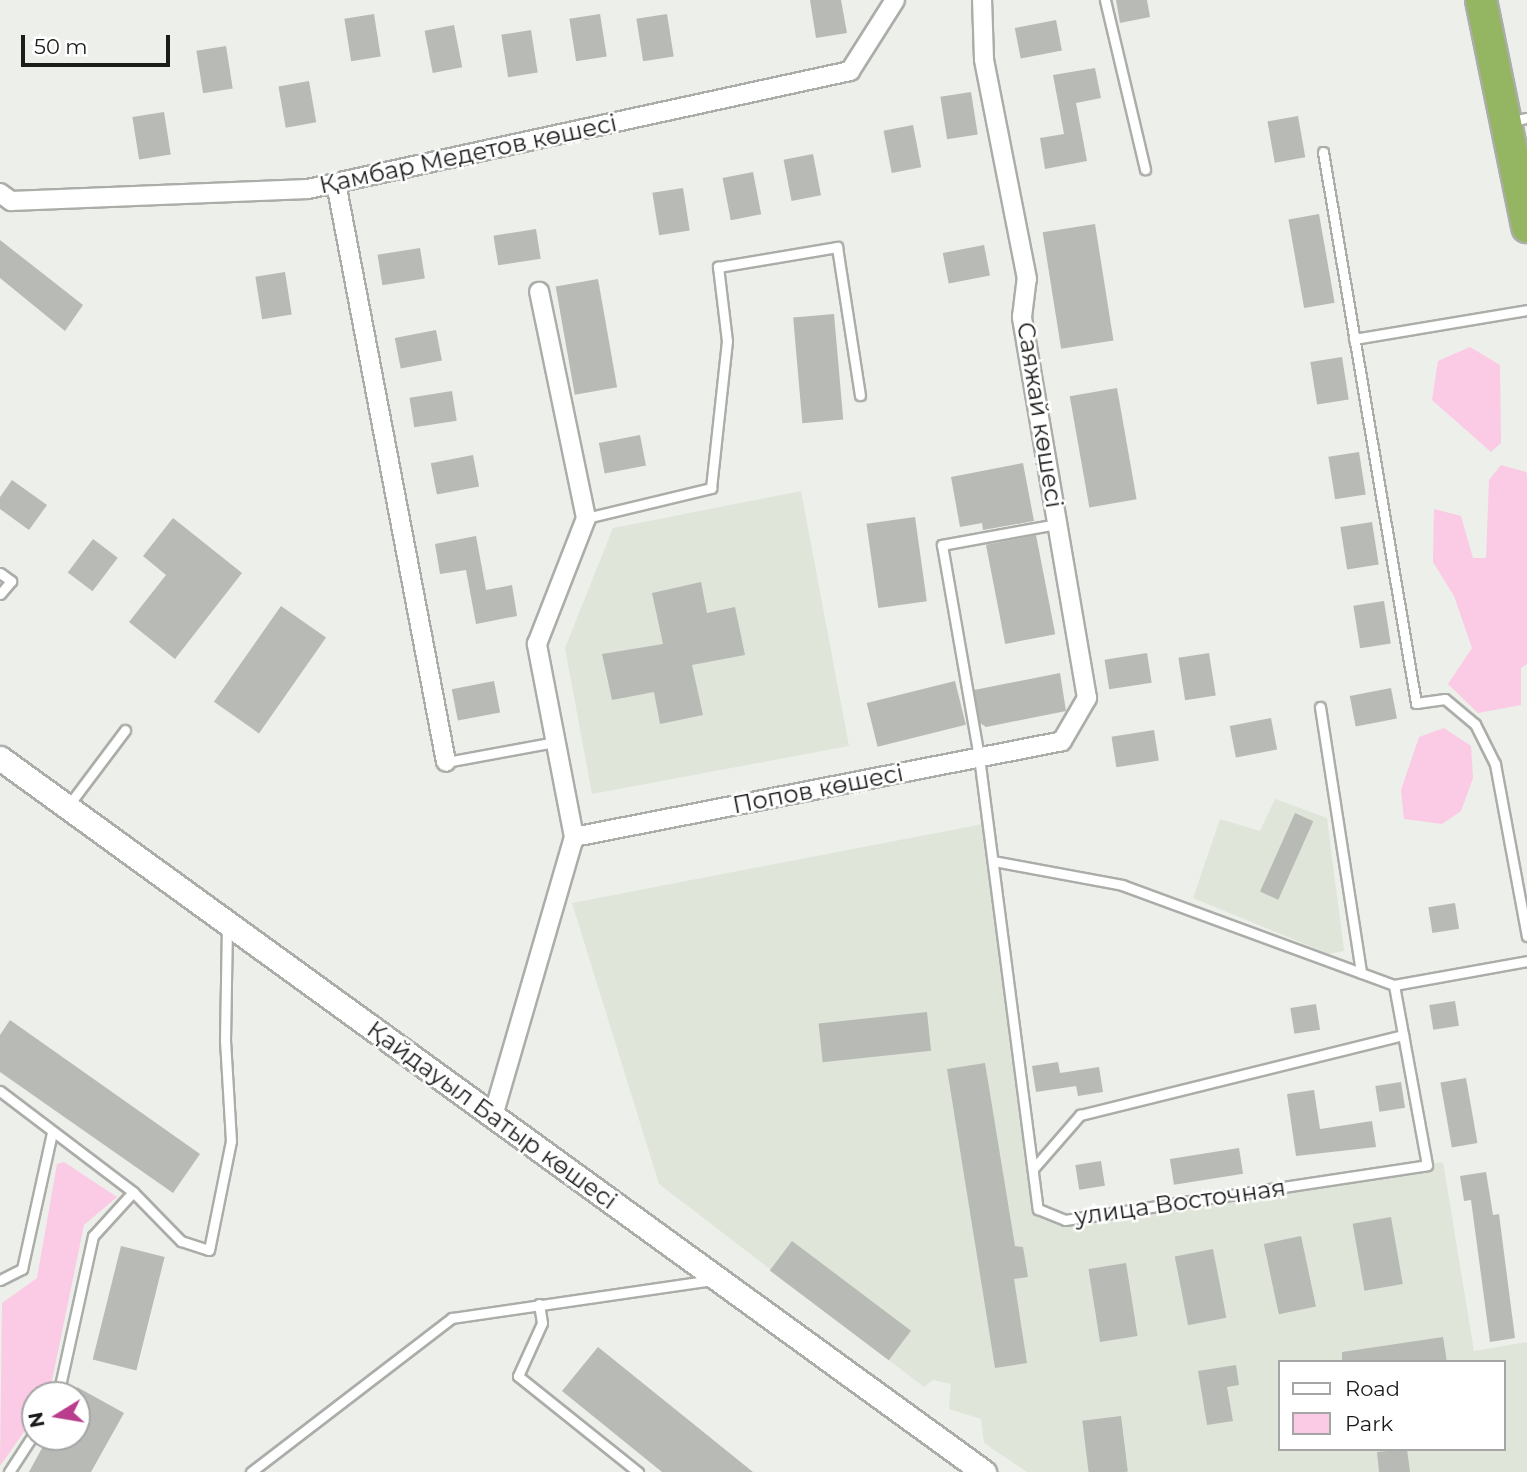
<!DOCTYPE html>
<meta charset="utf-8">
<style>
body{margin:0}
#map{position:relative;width:1527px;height:1472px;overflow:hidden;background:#edefea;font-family:Montserrat,sans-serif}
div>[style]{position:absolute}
.built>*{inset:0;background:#e0e5da}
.green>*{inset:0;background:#fbcae4}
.building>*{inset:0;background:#b8bab6;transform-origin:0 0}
.roads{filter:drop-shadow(2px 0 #abada9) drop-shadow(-2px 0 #abada9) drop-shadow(0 2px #abada9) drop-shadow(0 -2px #abada9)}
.service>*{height:9px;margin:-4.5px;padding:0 4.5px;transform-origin:4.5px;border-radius:4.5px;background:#fff}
.minor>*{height:18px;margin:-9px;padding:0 9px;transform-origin:9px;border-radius:9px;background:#fff}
.tertiary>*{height:23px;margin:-11.5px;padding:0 11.5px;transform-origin:11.5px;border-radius:11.5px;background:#fff}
.trunk>*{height:30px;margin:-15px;padding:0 15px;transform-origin:15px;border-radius:15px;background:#94b662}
span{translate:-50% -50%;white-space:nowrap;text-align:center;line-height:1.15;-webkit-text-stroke:5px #fff;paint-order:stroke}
.street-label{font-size:24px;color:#1c1d1b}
.legend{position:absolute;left:1278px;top:1360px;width:228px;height:91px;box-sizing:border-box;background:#fff;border:2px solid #a4a5a4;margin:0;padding:9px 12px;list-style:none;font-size:21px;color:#1c1d1b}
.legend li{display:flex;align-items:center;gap:14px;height:35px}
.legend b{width:35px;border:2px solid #a4a5a4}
.north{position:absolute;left:21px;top:1381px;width:70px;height:70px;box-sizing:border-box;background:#fff;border:2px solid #a4a5a4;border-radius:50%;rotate:259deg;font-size:19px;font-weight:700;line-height:28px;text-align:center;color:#1c1d1b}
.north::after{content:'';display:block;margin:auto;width:24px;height:32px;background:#b93d8c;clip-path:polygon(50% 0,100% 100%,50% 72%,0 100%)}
.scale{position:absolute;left:21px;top:35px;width:149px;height:32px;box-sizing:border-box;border:4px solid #1c1d1b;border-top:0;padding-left:9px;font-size:21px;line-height:24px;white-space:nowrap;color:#1c1d1b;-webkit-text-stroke:5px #fff;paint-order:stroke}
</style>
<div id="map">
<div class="built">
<div style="clip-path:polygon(801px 491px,849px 746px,592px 794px,565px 648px,613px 528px)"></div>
<div style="clip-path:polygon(1275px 799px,1327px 818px,1344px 951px,1329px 954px,1193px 898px,1220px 819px,1260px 831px)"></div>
<div style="clip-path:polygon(evenodd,988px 823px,1038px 1209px,1066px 1220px,1443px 1162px,1474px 1351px,1527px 1342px,1527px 1472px,1027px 1472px,984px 1443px,981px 1419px,949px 1409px,951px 1384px,933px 1380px,924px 1387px,659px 1184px,572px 903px,988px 823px,1280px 1362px,1504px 1362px,1504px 1449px,1280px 1449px,1280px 1362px)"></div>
</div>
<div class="green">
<div style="clip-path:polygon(1470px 347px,1500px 365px,1501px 443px,1491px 452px,1432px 400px,1438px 361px)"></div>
<div style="clip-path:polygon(1501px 465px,1526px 472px,1527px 478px,1527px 664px,1521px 668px,1521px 705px,1478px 713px,1448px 684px,1472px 648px,1454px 596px,1433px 562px,1434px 509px,1461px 516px,1473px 558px,1486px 558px,1489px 480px)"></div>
<div style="clip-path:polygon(1444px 728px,1471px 746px,1473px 778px,1461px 811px,1442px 824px,1404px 819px,1401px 790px,1419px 737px)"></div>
<div style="clip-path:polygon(64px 1162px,117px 1197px,84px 1225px,49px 1395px,35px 1395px,35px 1416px,0 1466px,2px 1303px,37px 1278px,57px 1164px)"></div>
</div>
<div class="building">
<div style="clip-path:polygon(810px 0,841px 0,847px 33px,816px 38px)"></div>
<div style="clip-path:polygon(1116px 0,1147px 0,1150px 17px,1120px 23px)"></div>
<div style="left:374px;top:14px;width:43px;height:30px;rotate:81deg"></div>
<div style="left:600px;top:14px;width:43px;height:31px;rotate:81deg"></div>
<div style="left:667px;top:14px;width:43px;height:31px;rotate:81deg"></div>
<div style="left:1056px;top:20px;width:31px;height:42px;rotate:79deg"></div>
<div style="left:454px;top:25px;width:43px;height:30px;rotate:79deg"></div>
<div style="left:531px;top:30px;width:43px;height:30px;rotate:81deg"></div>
<div style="left:226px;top:46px;width:43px;height:30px;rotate:81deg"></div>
<div style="clip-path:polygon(1095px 68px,1101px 98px,1076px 103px,1087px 161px,1045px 169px,1040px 138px,1064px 134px,1053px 75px)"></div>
<div style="left:309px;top:81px;width:42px;height:31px;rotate:80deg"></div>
<div style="left:971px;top:92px;width:43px;height:31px;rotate:81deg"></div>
<div style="left:164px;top:112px;width:43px;height:32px;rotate:81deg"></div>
<div style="left:1298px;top:116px;width:42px;height:31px;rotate:80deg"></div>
<div style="left:913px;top:125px;width:43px;height:30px;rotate:79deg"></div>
<div style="left:813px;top:154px;width:42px;height:30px;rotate:79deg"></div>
<div style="left:753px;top:172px;width:43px;height:31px;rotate:79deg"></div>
<div style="left:683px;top:188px;width:43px;height:31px;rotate:81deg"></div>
<div style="left:1319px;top:214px;width:90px;height:31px;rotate:80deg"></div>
<div style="left:1095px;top:224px;width:118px;height:53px;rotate:81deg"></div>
<div style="left:536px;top:229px;width:30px;height:43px;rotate:81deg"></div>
<div style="clip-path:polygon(0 240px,83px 305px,65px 331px,0 278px)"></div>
<div style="left:984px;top:245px;width:31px;height:42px;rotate:79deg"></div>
<div style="left:420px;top:248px;width:31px;height:43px;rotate:81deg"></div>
<div style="left:285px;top:272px;width:43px;height:30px;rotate:81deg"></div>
<div style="left:598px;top:279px;width:110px;height:43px;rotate:80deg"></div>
<div style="left:834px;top:314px;width:106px;height:41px;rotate:85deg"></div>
<div style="left:436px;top:330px;width:31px;height:42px;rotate:79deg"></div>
<div style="left:1342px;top:357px;width:43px;height:32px;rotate:81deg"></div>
<div style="left:1117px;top:388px;width:113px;height:48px;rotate:80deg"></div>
<div style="left:452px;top:391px;width:30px;height:43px;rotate:81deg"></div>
<div style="left:640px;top:435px;width:31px;height:42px;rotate:79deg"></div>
<div style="left:1359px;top:452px;width:43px;height:31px;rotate:81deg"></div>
<div style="left:473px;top:455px;width:32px;height:43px;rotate:79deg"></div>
<div style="clip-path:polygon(1023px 463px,1034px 521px,983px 530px,982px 523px,960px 527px,951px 477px)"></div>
<div style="clip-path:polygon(12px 480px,47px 505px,29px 530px,0 509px,0 497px)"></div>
<div style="left:915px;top:517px;width:85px;height:49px;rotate:82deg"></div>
<div style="clip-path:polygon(173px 518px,242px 573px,175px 659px,129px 622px,166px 575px,143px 556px)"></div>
<div style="left:1372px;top:522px;width:43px;height:32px;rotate:81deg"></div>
<div style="left:1036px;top:535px;width:101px;height:51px;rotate:79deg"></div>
<div style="clip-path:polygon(476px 536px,486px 590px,512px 585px,517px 616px,476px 624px,466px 570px,440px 574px,435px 544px)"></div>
<div style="left:93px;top:539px;width:31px;height:42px;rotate:37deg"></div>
<div style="clip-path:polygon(701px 582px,707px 613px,735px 607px,745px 655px,692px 665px,703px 715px,660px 724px,654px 692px,612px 700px,602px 654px,663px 644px,652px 593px)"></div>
<div style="left:1384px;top:601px;width:43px;height:31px;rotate:81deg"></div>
<div style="left:281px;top:606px;width:55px;height:117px;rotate:35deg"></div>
<div style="left:1147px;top:653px;width:30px;height:43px;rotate:81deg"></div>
<div style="left:1209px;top:653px;width:43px;height:31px;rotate:81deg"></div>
<div style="clip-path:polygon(1060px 673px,1066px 711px,986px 727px,980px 723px,974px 690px)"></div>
<div style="left:494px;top:681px;width:32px;height:43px;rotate:79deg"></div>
<div style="left:955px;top:681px;width:45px;height:91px;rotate:76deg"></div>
<div style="left:1391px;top:688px;width:31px;height:42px;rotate:79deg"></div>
<div style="left:1271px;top:718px;width:32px;height:42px;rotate:79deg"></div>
<div style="left:1154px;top:730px;width:31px;height:43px;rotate:81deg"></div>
<div style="left:1295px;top:813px;width:20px;height:86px;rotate:24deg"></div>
<div style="left:1455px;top:903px;width:26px;height:27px;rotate:81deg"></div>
<div style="left:1455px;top:1001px;width:25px;height:26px;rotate:81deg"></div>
<div style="left:1316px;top:1004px;width:26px;height:26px;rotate:81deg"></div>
<div style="left:927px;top:1012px;width:39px;height:109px;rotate:84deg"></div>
<div style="clip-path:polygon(10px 1020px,200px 1154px,173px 1193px,0 1072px,0 1035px)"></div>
<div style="clip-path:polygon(1058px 1062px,1060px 1073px,1099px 1067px,1103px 1092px,1078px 1096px,1076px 1086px,1036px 1092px,1032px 1066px)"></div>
<div style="clip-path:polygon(985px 1063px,1015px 1246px,1023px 1247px,1028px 1277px,1014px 1279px,1027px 1363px,995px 1368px,947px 1069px)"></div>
<div style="left:1466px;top:1078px;width:66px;height:26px;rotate:80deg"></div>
<div style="left:1401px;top:1082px;width:26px;height:26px;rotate:81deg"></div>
<div style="clip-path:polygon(1314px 1090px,1320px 1129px,1372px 1121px,1376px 1147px,1296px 1156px,1287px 1094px)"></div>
<div style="left:1239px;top:1148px;width:26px;height:70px;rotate:81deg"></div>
<div style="left:1101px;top:1161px;width:25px;height:26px;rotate:81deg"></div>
<div style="clip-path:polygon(1486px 1172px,1493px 1215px,1499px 1214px,1515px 1338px,1490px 1342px,1471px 1200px,1464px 1201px,1460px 1176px)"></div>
<div style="left:1391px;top:1217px;width:68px;height:39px;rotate:80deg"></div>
<div style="left:1301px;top:1236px;width:72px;height:38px;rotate:78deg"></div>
<div style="left:792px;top:1241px;width:149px;height:37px;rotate:37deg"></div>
<div style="left:121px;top:1246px;width:45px;height:117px;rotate:14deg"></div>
<div style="left:1213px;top:1249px;width:70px;height:39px;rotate:79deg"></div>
<div style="left:1126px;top:1263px;width:74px;height:38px;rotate:81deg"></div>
<div style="clip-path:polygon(1443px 1337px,1447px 1362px,1342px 1362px,1342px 1352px)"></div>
<div style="clip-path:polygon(598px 1347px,753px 1472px,662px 1472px,562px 1391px)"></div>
<div style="clip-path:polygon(1236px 1365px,1239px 1385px,1227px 1387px,1233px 1421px,1207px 1425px,1198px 1371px)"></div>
<div style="clip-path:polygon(77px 1387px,124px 1413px,91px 1472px,29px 1472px,48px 1437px,77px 1437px)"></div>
<div style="left:1121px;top:1416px;width:56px;height:39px;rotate:83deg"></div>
<div style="clip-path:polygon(1407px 1449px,1410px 1472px,1379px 1472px,1377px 1452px)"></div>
</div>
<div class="roads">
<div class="service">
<div style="left:1105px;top:0;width:174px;rotate:76.7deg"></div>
<div style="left:1509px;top:122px;width:18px;rotate:-13deg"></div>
<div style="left:1323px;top:152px;width:559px;rotate:80.42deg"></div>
<div style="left:1416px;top:703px;width:29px;rotate:-8deg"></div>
<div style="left:1445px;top:699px;width:39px;rotate:40deg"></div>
<div style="left:1475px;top:724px;width:45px;rotate:63.4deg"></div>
<div style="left:1495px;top:764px;width:175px;rotate:79.5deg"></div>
<div style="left:1354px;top:339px;width:175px;rotate:-9.5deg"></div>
<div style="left:586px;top:518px;width:129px;rotate:-13.5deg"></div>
<div style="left:711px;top:488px;width:148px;rotate:-83.8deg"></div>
<div style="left:727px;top:341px;width:75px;rotate:-96.9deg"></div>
<div style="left:718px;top:267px;width:121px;rotate:-9.5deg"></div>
<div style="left:837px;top:247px;width:150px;rotate:81.2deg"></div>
<div style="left:1057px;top:524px;width:117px;rotate:169.7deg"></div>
<div style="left:942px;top:545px;width:215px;rotate:80.1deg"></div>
<div style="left:979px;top:757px;width:456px;rotate:82.6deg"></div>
<div style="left:1038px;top:1209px;width:29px;rotate:22deg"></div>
<div style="left:1065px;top:1220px;width:366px;rotate:-8.6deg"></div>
<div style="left:1427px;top:1165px;width:183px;rotate:-100.4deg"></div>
<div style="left:0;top:573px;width:14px;rotate:36deg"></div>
<div style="left:11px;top:581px;width:17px;rotate:130deg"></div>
<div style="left:1320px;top:707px;width:269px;rotate:81.2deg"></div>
<div style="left:446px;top:762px;width:111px;rotate:-10.4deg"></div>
<div style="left:68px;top:806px;width:95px;rotate:-53.1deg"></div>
<div style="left:993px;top:861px;width:131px;rotate:10.5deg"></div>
<div style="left:1122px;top:885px;width:290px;rotate:20.2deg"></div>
<div style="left:1394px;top:985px;width:135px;rotate:-10.2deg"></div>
<div style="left:0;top:1091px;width:167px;rotate:37.2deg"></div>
<div style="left:133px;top:1192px;width:69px;rotate:45.6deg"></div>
<div style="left:181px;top:1241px;width:29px;rotate:18deg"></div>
<div style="left:209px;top:1250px;width:111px;rotate:-78.6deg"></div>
<div style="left:231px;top:1141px;width:101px;rotate:-93.4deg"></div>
<div style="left:225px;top:1040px;width:115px;rotate:-89deg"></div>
<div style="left:1033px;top:1169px;width:72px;rotate:-49deg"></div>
<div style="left:1080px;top:1115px;width:333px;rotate:-13.9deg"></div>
<div style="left:0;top:1280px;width:25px;rotate:-27deg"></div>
<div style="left:22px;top:1269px;width:140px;rotate:-77.6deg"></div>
<div style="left:539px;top:1304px;width:19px;rotate:81deg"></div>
<div style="left:542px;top:1323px;width:58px;rotate:114.4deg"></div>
<div style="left:518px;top:1376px;width:154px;rotate:38.7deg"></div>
<div style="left:58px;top:1395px;width:163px;rotate:-77.6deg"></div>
<div style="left:93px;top:1236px;width:59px;rotate:-47.7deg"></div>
<div style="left:9px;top:1472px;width:48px;rotate:-57deg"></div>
<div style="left:251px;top:1472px;width:253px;rotate:-37.5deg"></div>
<div style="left:452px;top:1318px;width:264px;rotate:-8.3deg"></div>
</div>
<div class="minor">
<div style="left:336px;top:183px;width:589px;rotate:79.24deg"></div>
<div style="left:0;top:193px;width:14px;rotate:36deg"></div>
<div style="left:11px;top:201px;width:297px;rotate:-2.3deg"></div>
<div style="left:308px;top:189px;width:555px;rotate:-12.28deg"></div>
<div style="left:850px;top:71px;width:84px;rotate:-57.6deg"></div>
<div style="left:574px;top:837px;width:497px;rotate:-11.1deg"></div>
<div style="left:1062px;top:741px;width:50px;rotate:-59.8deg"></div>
<div style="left:1087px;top:698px;width:387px;rotate:-99.7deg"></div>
<div style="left:1022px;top:317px;width:38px;rotate:-83deg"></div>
<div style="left:1027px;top:279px;width:224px;rotate:-101.1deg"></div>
<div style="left:984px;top:59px;width:59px;rotate:-91.9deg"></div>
<div style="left:493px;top:1116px;width:291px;rotate:-73.8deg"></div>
<div style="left:574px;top:837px;width:197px;rotate:-100.9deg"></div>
<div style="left:537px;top:644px;width:135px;rotate:-68.7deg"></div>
<div style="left:586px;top:518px;width:231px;rotate:-101.7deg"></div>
</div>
<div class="tertiary">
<div style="left:0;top:758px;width:1216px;rotate:35.97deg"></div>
</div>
<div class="trunk">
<div style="left:1481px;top:0;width:232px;rotate:78.5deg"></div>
</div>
</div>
<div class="street-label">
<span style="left:468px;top:154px;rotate:-12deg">Қамбар Медетов көшесі</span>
<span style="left:1040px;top:415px;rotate:81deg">Саяжай көшесі</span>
<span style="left:818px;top:789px;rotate:-11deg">Попов көшесі</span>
<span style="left:492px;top:1115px;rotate:36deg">Қайдауыл Батыр көшесі</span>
<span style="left:1180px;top:1202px;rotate:-8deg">улица Восточная</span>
</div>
<ul class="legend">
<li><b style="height:9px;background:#fff"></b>Road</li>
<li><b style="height:19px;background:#fbcae4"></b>Park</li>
</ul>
<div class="north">N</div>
<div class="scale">50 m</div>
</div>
